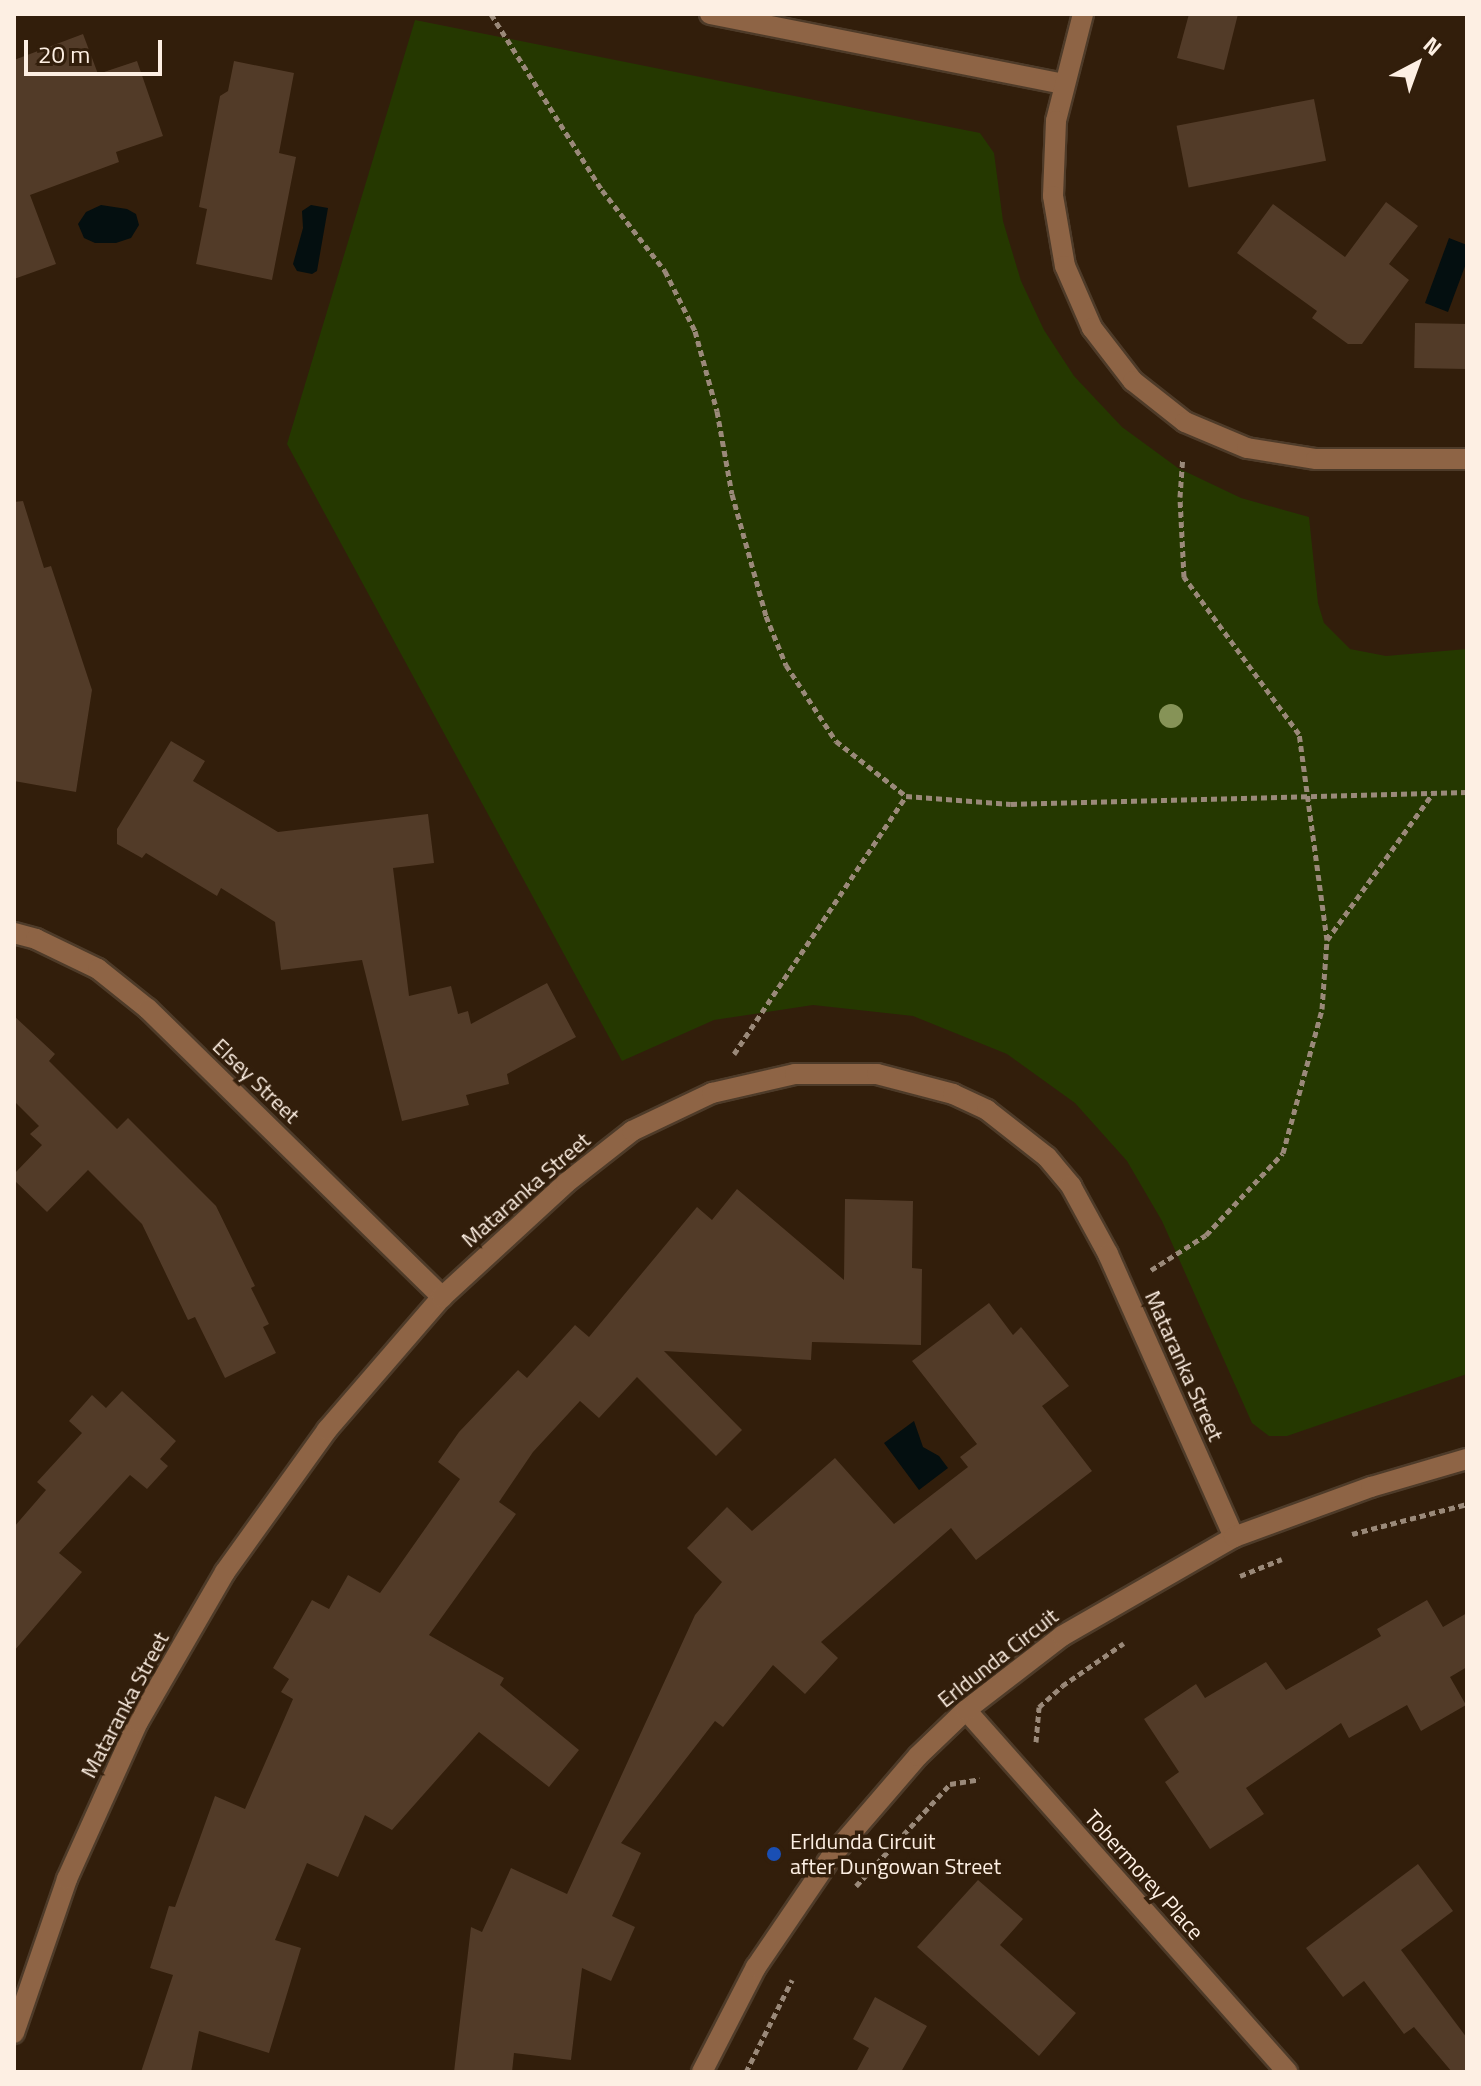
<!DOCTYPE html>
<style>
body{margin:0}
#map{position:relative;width:1481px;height:2086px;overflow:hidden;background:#321e0b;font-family:"Titillium Web",sans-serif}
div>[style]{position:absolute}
.green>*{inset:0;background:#253800}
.water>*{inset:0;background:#040f10}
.building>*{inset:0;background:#523b28;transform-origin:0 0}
.path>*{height:5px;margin-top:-2.5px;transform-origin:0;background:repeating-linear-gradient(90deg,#9a8979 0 6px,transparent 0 10px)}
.roads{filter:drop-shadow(2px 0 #4e3b29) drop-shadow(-2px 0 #4e3b29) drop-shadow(0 2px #4e3b29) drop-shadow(0 -2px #4e3b29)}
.minor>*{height:20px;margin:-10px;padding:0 10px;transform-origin:10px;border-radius:10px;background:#8e6445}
.trees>*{width:24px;height:24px;margin:-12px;border-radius:50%;background:#869357}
.dots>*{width:22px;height:22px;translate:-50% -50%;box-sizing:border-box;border:4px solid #321e0b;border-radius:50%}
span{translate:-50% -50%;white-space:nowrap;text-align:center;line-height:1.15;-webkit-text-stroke:7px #321e0b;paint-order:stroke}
.street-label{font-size:22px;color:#fdefe3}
.poi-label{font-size:22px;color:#fdefe3}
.left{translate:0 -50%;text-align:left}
.frame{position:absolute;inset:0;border:16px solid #fdefe3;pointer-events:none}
.north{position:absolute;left:1377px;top:24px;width:80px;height:80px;-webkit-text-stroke:6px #321e0b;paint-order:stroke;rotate:41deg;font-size:22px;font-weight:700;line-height:32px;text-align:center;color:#fdefe3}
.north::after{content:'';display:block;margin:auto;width:28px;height:36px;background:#fdefe3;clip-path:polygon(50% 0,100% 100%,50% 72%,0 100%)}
.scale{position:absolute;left:24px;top:40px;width:138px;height:36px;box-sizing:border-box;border:4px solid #fdefe3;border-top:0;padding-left:10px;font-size:24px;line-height:28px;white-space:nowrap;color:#fdefe3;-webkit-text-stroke:6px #321e0b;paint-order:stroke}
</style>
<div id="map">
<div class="green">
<div style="clip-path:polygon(415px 20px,980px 133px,994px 153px,1003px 221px,1021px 281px,1044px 330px,1074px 376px,1122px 427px,1178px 468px,1241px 498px,1309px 517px,1318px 603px,1324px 623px,1350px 649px,1386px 656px,1467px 649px,1467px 1374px,1287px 1436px,1269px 1436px,1252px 1423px,1162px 1221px,1127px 1161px,1075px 1103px,1007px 1054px,913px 1016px,813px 1005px,714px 1020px,622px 1061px,287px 444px)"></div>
</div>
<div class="water">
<div style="clip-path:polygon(101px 205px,127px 209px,136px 214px,139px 225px,131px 238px,116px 243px,95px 243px,84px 238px,78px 224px,86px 212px)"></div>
<div style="clip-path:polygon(311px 205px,328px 208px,317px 271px,312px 274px,297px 271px,293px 264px,303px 228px,302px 211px)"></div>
<div style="clip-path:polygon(1449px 238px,1467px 245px,1467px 261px,1448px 312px,1425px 303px)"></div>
<div style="clip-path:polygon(914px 1421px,923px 1447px,939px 1456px,948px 1468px,919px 1490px,884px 1443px)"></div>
</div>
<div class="building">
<div style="clip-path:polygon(1189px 14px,1238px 14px,1224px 70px,1177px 58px)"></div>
<div style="clip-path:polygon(83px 34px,98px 74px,137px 61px,163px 136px,116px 152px,119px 162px,30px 195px,56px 264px,14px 279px,14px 60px)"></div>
<div style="clip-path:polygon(234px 61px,294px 73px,279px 153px,296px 157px,272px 280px,196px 264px,207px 209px,199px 207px,220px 96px,228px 91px)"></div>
<div style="left:1314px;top:99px;width:63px;height:140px;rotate:79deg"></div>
<div style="clip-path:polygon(1386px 202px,1418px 226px,1389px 264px,1409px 280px,1362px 344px,1348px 344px,1312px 318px,1317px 311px,1237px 253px,1273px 204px,1345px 257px)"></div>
<div style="left:1415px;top:323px;width:52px;height:45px;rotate:1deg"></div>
<div style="clip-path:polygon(23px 501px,44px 568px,51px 566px,92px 690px,76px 792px,14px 781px,14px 502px)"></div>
<div style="clip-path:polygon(171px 741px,205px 761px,193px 781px,278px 832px,428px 814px,434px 863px,393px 868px,409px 996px,451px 986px,458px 1014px,468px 1011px,471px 1024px,547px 983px,576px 1037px,507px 1074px,509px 1084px,466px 1095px,469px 1105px,402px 1121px,362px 960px,281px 970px,275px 922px,221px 888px,217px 896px,146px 853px,142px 858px,117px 844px,117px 829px)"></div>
<div style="clip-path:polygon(14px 1016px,55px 1054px,49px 1061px,117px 1129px,128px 1118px,216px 1206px,255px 1286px,251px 1288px,269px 1324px,263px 1327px,276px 1353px,225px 1378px,195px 1317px,188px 1320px,142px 1224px,88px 1170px,47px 1212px,14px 1180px,14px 1174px,42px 1145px,30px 1134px,39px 1126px,14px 1101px)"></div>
<div style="clip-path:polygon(737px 1189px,844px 1280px,845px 1199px,913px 1201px,912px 1268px,922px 1269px,921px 1345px,812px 1342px,811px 1360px,664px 1351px,742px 1430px,716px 1456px,637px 1377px,599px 1418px,580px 1401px,533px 1452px,499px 1502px,516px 1514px,429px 1635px,504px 1678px,500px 1685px,579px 1750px,549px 1787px,479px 1732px,392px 1830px,365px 1815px,338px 1877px,307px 1863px,275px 1940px,301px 1948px,269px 2053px,199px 2031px,191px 2072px,141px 2072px,173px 1975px,150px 1968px,169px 1906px,175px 1907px,215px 1796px,245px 1809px,293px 1699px,281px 1692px,289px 1679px,273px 1668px,312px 1600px,329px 1609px,348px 1575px,380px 1593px,460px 1479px,438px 1462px,459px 1432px,518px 1370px,527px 1378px,575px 1325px,589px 1337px,697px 1207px,712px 1220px)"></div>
<div style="clip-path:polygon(989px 1303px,1013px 1335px,1021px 1327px,1069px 1386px,1042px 1406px,1092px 1471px,976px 1560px,951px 1528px,821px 1642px,838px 1658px,805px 1694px,773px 1665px,723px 1727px,715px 1721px,621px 1843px,641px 1853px,612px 1916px,635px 1927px,611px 1981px,582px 1968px,571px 2060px,514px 2053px,512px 2072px,454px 2072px,471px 1927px,482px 1932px,511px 1868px,567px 1894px,695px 1615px,722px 1582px,687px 1548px,727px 1507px,752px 1531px,835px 1458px,894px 1524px,968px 1467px,960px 1457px,977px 1444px,912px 1361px)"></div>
<div style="clip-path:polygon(122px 1391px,176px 1441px,160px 1459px,168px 1466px,147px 1489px,130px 1475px,59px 1553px,82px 1572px,14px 1651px,14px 1527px,46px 1490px,37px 1482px,82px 1433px,69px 1421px,92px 1395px,106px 1408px)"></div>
<div style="clip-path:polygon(1427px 1600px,1443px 1627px,1467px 1613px,1467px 1667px,1450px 1677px,1466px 1705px,1421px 1731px,1407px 1705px,1349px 1738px,1341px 1723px,1246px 1788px,1264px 1814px,1210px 1849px,1165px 1782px,1179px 1772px,1144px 1719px,1196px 1684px,1205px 1698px,1266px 1662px,1286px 1690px,1381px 1636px,1377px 1629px)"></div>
<div style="clip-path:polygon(1418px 1864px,1453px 1911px,1401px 1950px,1467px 2038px,1467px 2072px,1452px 2072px,1414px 2027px,1404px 2034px,1364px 1981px,1343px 1997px,1306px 1948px)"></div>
<div style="clip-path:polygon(978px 1880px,1023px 1919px,1000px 1945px,1076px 2013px,1039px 2056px,917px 1947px)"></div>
<div style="clip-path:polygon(875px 1997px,927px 2026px,901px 2072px,856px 2072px,869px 2048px,853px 2039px)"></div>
</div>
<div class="path">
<div style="left:491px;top:14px;width:208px;rotate:57.8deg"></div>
<div style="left:602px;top:190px;width:103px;rotate:52.1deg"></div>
<div style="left:665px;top:271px;width:67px;rotate:63.4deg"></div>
<div style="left:695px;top:331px;width:83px;rotate:74.6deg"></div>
<div style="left:717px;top:411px;width:84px;rotate:79.8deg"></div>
<div style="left:732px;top:494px;width:127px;rotate:74.4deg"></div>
<div style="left:766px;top:616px;width:53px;rotate:67.8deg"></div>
<div style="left:786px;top:665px;width:91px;rotate:56.7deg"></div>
<div style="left:836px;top:741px;width:89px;rotate:38.2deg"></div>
<div style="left:1327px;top:940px;width:181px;rotate:-54.2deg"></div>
<div style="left:734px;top:1054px;width:310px;rotate:-56.3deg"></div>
<div style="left:906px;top:796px;width:105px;rotate:4.4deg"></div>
<div style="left:1011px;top:804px;width:456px;rotate:-1.5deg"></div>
<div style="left:1151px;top:1270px;width:65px;rotate:-32.5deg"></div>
<div style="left:1206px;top:1235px;width:112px;rotate:-46.8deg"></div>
<div style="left:1283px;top:1153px;width:149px;rotate:-74.8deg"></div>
<div style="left:1322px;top:1009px;width:69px;rotate:-85.9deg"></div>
<div style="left:1327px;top:940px;width:208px;rotate:-97.7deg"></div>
<div style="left:1299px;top:734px;width:195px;rotate:-126.2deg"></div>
<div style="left:1184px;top:577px;width:80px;rotate:-92.9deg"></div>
<div style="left:1180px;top:497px;width:39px;rotate:-86deg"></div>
<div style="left:1352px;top:1534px;width:119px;rotate:-14.6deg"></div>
<div style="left:1240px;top:1576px;width:45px;rotate:-22deg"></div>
<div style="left:1036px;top:1742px;width:35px;rotate:-85deg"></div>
<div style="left:1039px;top:1707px;width:31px;rotate:-42deg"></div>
<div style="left:1062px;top:1686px;width:75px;rotate:-34.7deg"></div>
<div style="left:856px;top:1886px;width:139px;rotate:-47.3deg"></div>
<div style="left:950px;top:1784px;width:30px;rotate:-9deg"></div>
<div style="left:746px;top:2072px;width:103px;rotate:-63.4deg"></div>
</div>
<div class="roads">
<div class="minor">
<div style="left:710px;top:14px;width:361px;rotate:11.2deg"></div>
<div style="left:1083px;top:14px;width:110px;rotate:104.2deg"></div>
<div style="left:1056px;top:121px;width:75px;rotate:92.3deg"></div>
<div style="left:1053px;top:196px;width:71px;rotate:80.3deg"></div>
<div style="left:1065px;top:266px;width:68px;rotate:66.5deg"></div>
<div style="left:1092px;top:328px;width:67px;rotate:52.3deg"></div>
<div style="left:1133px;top:381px;width:66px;rotate:38.3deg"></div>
<div style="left:1185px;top:422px;width:67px;rotate:22.8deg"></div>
<div style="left:1247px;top:448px;width:70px;rotate:9.1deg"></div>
<div style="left:1316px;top:459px;width:151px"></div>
<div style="left:14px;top:933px;width:23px;rotate:15deg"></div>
<div style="left:36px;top:939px;width:69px;rotate:25.8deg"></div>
<div style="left:98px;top:969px;width:64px;rotate:38.7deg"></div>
<div style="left:148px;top:1009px;width:412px;rotate:44.4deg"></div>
<div style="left:966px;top:1710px;width:484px;rotate:48.4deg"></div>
<div style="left:14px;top:2033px;width:163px;rotate:-71deg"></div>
<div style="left:67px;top:1879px;width:172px;rotate:-65.7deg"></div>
<div style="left:138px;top:1722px;width:173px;rotate:-59.9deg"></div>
<div style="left:225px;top:1572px;width:175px;rotate:-54.3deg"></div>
<div style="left:327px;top:1430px;width:176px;rotate:-49.2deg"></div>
<div style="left:442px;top:1297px;width:168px;rotate:-42.6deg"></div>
<div style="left:566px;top:1183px;width:84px;rotate:-38.2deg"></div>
<div style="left:632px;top:1131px;width:89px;rotate:-25.4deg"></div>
<div style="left:712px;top:1093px;width:85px;rotate:-12.9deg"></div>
<div style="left:795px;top:1074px;width:82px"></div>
<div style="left:877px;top:1074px;width:79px;rotate:14.7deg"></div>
<div style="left:953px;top:1094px;width:38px;rotate:25deg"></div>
<div style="left:987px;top:1110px;width:76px;rotate:38.1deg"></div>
<div style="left:1047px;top:1157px;width:38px;rotate:50deg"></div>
<div style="left:1071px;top:1186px;width:77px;rotate:61.4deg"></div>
<div style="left:1108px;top:1254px;width:310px;rotate:66deg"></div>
<div style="left:702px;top:2072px;width:118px;rotate:-62.8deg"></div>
<div style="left:756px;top:1967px;width:133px;rotate:-55.7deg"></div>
<div style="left:831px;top:1857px;width:133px;rotate:-49.3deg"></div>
<div style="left:918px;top:1756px;width:66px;rotate:-43.8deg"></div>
<div style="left:966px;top:1710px;width:121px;rotate:-37.6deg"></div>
<div style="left:1062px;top:1636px;width:198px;rotate:-29.9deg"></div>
<div style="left:1234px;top:1537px;width:146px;rotate:-20.1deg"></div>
<div style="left:1371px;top:1487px;width:100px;rotate:-16.3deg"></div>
</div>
</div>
<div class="trees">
<div style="left:1171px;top:716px"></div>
</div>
<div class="dots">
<div style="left:774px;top:1854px;background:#1a4fb4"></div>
</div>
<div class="street-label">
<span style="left:256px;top:1081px;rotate:44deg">Elsey Street</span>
<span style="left:526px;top:1190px;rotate:-41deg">Mataranka Street</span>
<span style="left:1184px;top:1366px;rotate:66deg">Mataranka Street</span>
<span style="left:998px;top:1658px;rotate:-38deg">Erldunda Circuit</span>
<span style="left:125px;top:1705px;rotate:-62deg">Mataranka Street</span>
<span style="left:1144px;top:1875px;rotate:48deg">Tobermorey Place</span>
</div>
<div class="poi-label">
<span class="left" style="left:790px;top:1854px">Erldunda Circuit<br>after Dungowan Street</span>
</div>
<div class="frame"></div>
<div class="north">N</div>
<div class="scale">20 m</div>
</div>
